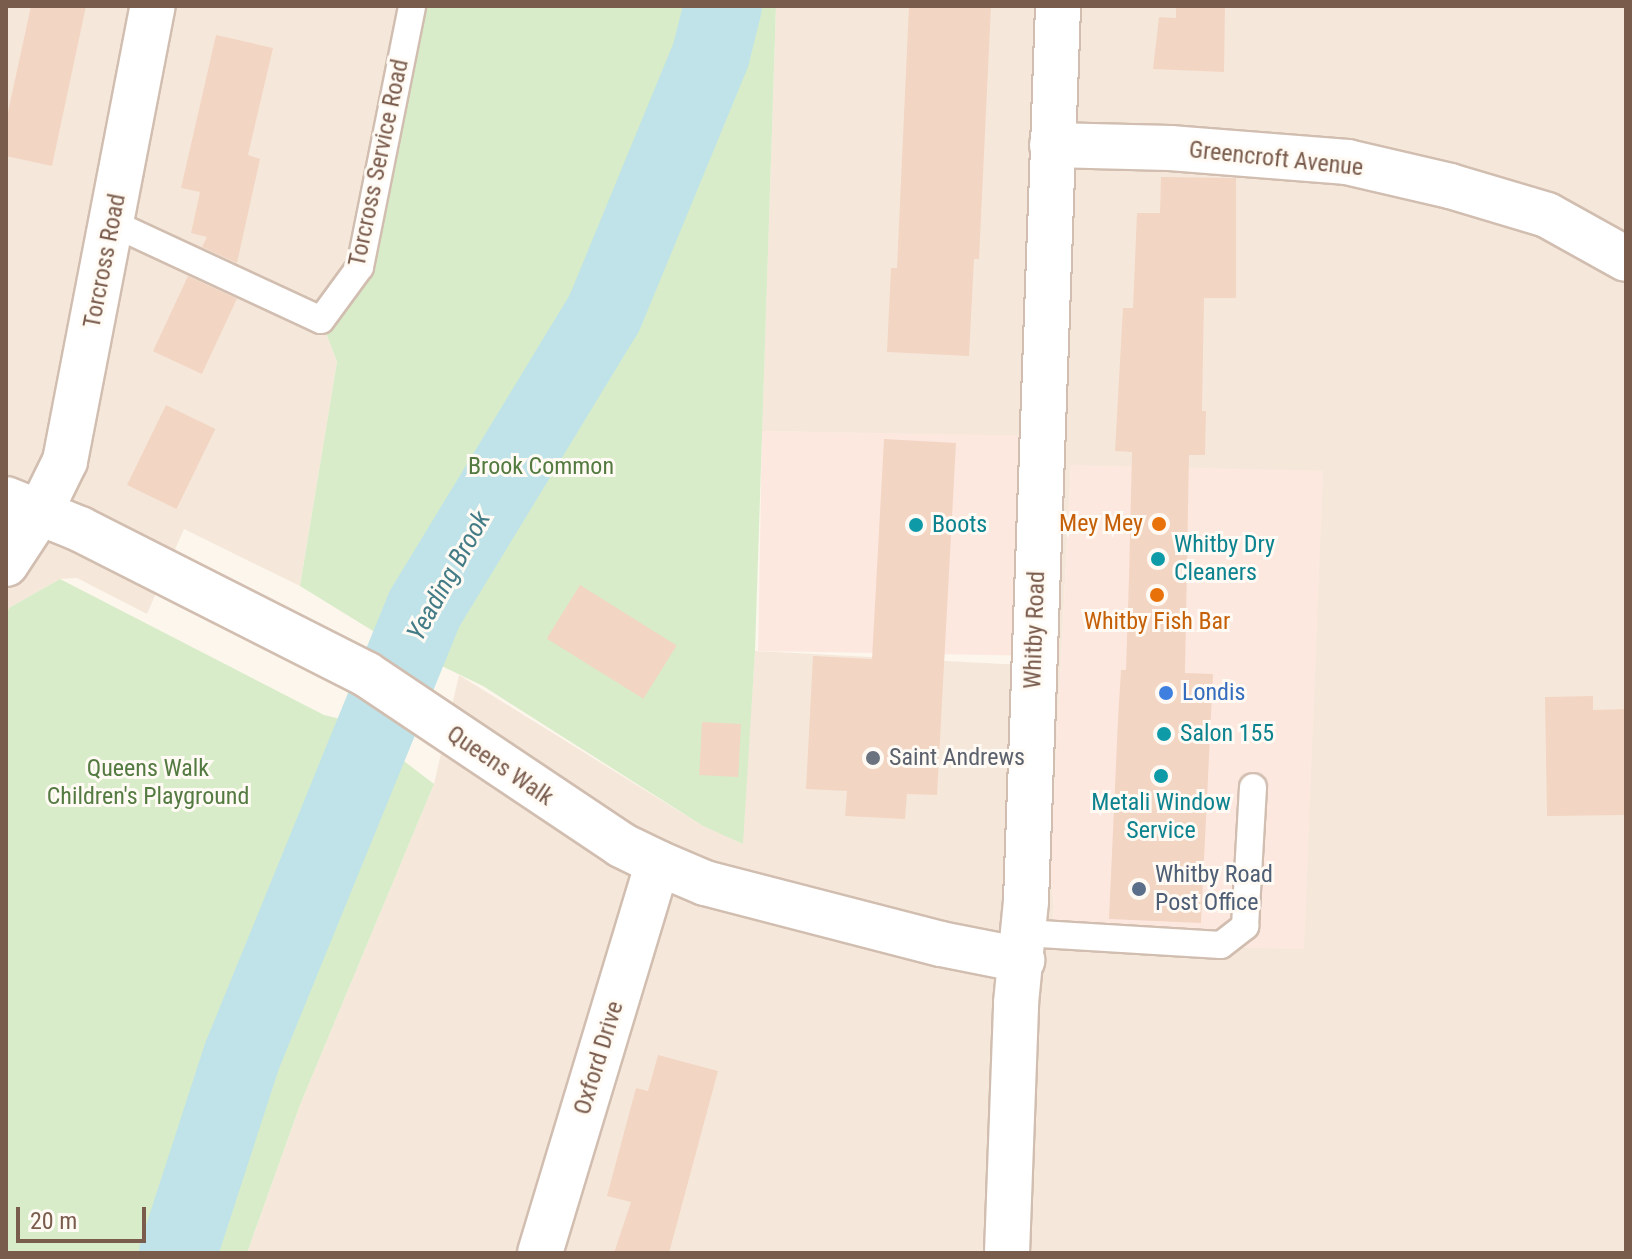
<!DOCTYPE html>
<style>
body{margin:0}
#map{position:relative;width:1632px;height:1259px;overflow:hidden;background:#fdf6ec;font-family:"Roboto Condensed",sans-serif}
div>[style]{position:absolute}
.residential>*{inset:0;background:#f5e8da}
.commercial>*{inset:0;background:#fde8e0;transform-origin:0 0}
.green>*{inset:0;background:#d8ecc9}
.river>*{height:78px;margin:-39px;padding:0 39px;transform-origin:39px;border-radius:39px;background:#bfe3e8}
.building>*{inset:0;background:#f3d5c3;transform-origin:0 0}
.roads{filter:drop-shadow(2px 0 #d1beb0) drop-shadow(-2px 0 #d1beb0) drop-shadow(0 2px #d1beb0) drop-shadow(0 -2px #d1beb0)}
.lane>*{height:26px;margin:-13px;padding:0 13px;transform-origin:13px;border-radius:13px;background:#fff}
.street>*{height:44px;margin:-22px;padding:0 22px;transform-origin:22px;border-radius:22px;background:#fff}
.dots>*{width:22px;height:22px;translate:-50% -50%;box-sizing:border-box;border:4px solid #fffaf3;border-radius:50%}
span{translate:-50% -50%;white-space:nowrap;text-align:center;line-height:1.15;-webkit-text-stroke:6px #fffaf3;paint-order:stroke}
.street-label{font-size:24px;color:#7a5c4d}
.park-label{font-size:24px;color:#537a41}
.food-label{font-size:24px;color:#c56008}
.right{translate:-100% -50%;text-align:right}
.culture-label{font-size:24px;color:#0d838f}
.left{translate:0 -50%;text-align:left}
.shop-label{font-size:24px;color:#366cbe}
.worship-label{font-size:24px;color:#5b616d}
.service-label{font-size:24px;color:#4e5e75}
.water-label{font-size:26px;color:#437c86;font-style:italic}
.frame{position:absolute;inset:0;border:8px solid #7a5c4d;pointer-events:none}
.scale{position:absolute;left:16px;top:1207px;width:130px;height:36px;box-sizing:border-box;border:4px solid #7a5c4d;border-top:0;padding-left:10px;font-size:24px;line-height:28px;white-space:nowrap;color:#7a5c4d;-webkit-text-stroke:6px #fffaf3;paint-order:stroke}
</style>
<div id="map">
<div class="residential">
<div style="clip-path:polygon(6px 6px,412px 6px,360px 267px,321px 320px,337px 362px,300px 586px,184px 529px,147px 614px,77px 578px,60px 579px,9px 608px,6px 616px)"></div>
<div style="clip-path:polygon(evenodd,776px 6px,1626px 6px,1626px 1253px,247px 1253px,300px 1105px,434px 784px,459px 675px,703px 826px,742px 843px,755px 651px,1025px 665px,1039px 437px,762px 431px,776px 6px,1071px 466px,1221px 945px,1051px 944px,1054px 906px,1050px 873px,1071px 466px)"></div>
</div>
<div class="commercial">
<div style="left:762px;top:431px;width:277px;height:220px;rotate:1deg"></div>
<div style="clip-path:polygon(1071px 465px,1323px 471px,1304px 949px,1051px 944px,1054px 906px,1050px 873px)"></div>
</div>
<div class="green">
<div style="clip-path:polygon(412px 6px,776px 6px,755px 651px,743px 844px,703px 826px,483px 686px,386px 639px,300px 586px,337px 362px,321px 320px,346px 289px)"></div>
<div style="clip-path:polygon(60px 579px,324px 715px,353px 722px,434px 784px,300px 1105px,247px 1253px,6px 1253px,6px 616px,9px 608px)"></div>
</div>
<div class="river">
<div style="left:178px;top:1253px;width:207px;rotate:-72deg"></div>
<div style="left:242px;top:1056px;width:484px;rotate:-67.8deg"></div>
<div style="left:425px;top:608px;width:344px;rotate:-58.7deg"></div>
<div style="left:604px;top:314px;width:281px;rotate:-67.6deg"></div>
<div style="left:711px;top:54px;width:49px;rotate:-76deg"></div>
</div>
<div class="building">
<div style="clip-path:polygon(31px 6px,86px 6px,52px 166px,6px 156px,6px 121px)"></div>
<div style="clip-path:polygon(909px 6px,991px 6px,979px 259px,974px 259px,969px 356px,887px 352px,891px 268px,897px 268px)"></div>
<div style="clip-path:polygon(1176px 6px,1225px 6px,1224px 72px,1153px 69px,1159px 17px,1176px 18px)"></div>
<div style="clip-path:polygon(216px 35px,273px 48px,248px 155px,260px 159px,237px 263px,202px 247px,207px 237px,191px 233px,200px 192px,181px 188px)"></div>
<div style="clip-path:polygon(1161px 177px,1236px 178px,1236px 298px,1204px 298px,1202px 411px,1206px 411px,1205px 455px,1189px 455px,1185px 673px,1213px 674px,1201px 923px,1109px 919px,1118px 719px,1121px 670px,1126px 670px,1129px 577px,1132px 452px,1115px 451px,1123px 308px,1133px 308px,1137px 213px,1160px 213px)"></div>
<div style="left:188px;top:276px;width:54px;height:83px;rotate:25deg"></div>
<div style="left:166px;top:405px;width:55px;height:89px;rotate:26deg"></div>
<div style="clip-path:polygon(884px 439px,956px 443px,937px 795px,907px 794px,905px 819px,845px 816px,847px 791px,806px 789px,813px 656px,872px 659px)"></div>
<div style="left:580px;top:585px;width:114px;height:63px;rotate:32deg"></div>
<div style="clip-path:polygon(1593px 696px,1593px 710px,1626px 709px,1626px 815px,1547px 816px,1545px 697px)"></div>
<div style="left:702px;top:722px;width:39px;height:53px;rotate:3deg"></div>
<div style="clip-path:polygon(658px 1055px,718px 1071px,669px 1253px,614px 1253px,631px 1202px,607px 1196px,636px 1088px,648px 1091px)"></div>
</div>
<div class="roads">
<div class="lane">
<div style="left:112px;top:223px;width:230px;rotate:24.9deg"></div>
<div style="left:321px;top:320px;width:66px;rotate:-53.7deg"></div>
<div style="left:360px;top:267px;width:266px;rotate:-78.7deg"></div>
<div style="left:1024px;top:933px;width:197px;rotate:3.5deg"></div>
<div style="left:1221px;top:945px;width:31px;rotate:-38deg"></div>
<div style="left:1245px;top:926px;width:139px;rotate:-86.7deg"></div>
</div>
<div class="street">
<div style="left:1052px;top:145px;width:118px;rotate:1.5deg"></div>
<div style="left:1170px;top:148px;width:178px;rotate:4.5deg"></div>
<div style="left:1347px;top:162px;width:106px;rotate:13.1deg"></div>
<div style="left:1450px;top:186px;width:101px;rotate:16.6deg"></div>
<div style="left:1547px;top:215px;width:90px;rotate:29.1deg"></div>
<div style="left:6px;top:499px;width:80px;rotate:22.1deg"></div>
<div style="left:80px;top:529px;width:321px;rotate:26.9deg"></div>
<div style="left:366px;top:674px;width:307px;rotate:33.8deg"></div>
<div style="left:621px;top:845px;width:41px;rotate:25.9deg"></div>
<div style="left:658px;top:863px;width:51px;rotate:23.1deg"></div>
<div style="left:705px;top:883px;width:244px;rotate:14.5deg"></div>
<div style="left:941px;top:944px;width:83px;rotate:11.2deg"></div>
<div style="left:6px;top:564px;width:62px;rotate:-56.8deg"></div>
<div style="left:40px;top:512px;width:57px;rotate:-63.9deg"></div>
<div style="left:65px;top:461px;width:463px;rotate:-79.1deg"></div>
<div style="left:540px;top:1253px;width:407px;rotate:-73.2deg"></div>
<div style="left:1007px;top:1253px;width:250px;rotate:-87.9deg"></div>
<div style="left:1016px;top:1003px;width:102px;rotate:-84.4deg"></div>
<div style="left:1026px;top:901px;width:896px;rotate:-87.95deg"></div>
</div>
</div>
<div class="dots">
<div style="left:1159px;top:524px;background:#e8710a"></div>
<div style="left:916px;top:525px;background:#0f9aa8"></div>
<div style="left:1158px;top:559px;background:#0f9aa8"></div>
<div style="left:1157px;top:595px;background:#e8710a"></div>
<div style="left:1166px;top:693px;background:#3f7fe0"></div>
<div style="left:1164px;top:734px;background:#0f9aa8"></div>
<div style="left:873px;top:758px;background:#6b7280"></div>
<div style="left:1161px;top:776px;background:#0f9aa8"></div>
<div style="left:1139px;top:889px;background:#5c6f8a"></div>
</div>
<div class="street-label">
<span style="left:1276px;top:159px;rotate:6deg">Greencroft Avenue</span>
<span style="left:379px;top:163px;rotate:-78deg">Torcross Service Road</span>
<span style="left:105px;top:261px;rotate:-79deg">Torcross Road</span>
<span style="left:1035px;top:630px;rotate:-88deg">Whitby Road</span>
<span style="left:500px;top:766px;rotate:34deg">Queens Walk</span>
<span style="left:599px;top:1058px;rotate:-73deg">Oxford Drive</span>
</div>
<div class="park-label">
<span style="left:541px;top:467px">Brook Common</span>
<span style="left:148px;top:783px">Queens Walk<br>Children's Playground</span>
</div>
<div class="food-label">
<span class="right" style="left:1143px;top:524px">Mey Mey</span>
<span style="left:1157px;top:622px">Whitby Fish Bar</span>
</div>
<div class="culture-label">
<span class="left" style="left:932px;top:525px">Boots</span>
<span class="left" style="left:1174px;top:559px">Whitby Dry<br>Cleaners</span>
<span class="left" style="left:1180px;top:734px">Salon 155</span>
<span style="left:1161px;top:817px">Metali Window<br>Service</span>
</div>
<div class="shop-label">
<span class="left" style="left:1182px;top:693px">Londis</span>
</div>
<div class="worship-label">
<span class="left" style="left:889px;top:758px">Saint Andrews</span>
</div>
<div class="service-label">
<span class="left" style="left:1155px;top:889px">Whitby Road<br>Post Office</span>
</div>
<div class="water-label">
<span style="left:449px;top:576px;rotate:-61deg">Yeading Brook</span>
</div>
<div class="frame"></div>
<div class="scale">20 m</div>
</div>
